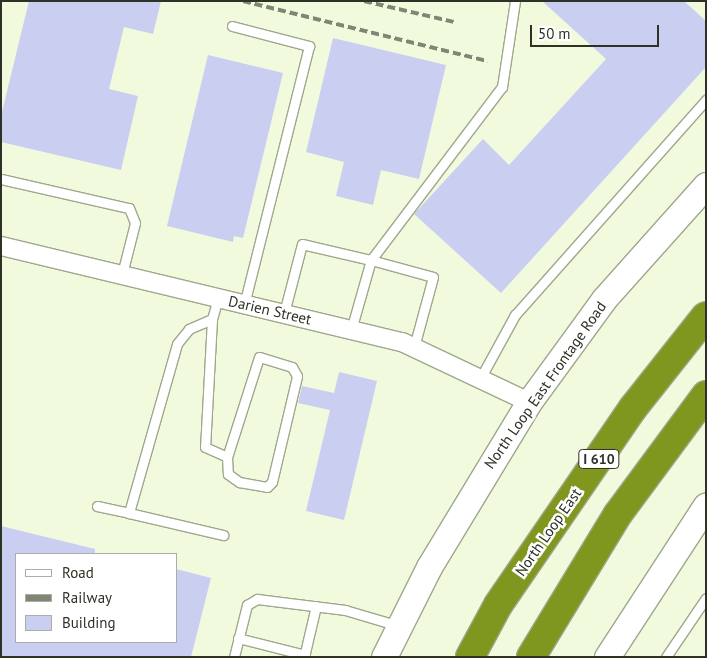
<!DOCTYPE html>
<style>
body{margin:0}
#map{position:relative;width:707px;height:658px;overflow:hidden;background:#f1fadd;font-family:"PT Sans",sans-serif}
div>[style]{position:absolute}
.building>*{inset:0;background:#cacff2}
.roads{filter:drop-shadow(1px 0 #9fa78d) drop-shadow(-1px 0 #9fa78d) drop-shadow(0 1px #9fa78d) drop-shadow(0 -1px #9fa78d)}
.lane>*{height:9px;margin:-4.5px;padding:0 4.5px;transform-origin:4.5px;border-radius:4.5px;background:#fff}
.street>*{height:18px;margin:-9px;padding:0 9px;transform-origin:9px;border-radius:9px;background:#fff}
.secondary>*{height:25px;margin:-12.5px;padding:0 12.5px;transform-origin:12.5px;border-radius:12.5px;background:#fff}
.highway>*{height:28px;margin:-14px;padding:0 14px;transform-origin:14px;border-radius:14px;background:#7f971e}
.rail>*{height:4px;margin-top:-2px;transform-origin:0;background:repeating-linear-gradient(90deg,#808674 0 8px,transparent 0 12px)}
span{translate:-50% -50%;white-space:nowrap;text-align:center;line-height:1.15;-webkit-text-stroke:5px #fff;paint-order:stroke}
.shield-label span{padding:1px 4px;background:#fff;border:1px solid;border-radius:4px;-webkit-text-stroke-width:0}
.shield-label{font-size:14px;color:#2d3126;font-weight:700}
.street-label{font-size:15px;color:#2d3126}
.frame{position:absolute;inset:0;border:2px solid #2d3126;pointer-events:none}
.legend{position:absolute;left:15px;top:553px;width:162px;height:90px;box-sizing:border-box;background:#fff;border:1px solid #abada8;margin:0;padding:6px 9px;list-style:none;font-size:15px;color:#2d3126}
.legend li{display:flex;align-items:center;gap:10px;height:25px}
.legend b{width:25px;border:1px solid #abada8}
.scale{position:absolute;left:530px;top:25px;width:129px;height:22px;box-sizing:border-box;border:2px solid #2d3126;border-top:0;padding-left:6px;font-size:15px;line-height:18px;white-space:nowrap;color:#2d3126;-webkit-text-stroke:4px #fff;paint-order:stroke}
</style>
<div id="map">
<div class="building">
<div style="clip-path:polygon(29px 1px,161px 1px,153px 34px,124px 27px,109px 89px,138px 96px,121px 170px,1px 142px,1px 116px)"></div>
<div style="clip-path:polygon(542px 1px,684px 1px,706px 21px,706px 67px,501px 293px,414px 214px,483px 139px,509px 165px,606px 59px)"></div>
<div style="clip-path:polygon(333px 38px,446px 65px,419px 179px,381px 170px,373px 205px,336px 196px,344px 162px,306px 152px)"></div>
<div style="clip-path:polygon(208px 55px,283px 73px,243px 238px,234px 236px,233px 242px,167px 226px)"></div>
<div style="clip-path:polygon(339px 372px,377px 381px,344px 520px,306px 511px,330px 410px,298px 403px,302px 386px,334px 393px)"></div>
<div style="clip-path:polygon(1px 526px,95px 549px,95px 554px,16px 554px,16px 642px,176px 642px,176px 569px,211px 578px,191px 657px,1px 657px)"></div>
</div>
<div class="roads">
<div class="lane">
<div style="left:232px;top:26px;width:80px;rotate:14.6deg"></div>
<div style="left:309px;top:46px;width:266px;rotate:104.1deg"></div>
<div style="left:1px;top:179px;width:131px;rotate:12.8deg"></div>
<div style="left:129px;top:208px;width:16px;rotate:68deg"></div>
<div style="left:135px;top:223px;width:53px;rotate:104.3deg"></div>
<div style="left:218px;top:298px;width:22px;rotate:106deg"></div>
<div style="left:212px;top:319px;width:128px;rotate:93.1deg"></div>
<div style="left:205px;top:447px;width:24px;rotate:24deg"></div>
<div style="left:227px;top:457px;width:17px;rotate:87deg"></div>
<div style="left:228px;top:474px;width:14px;rotate:36deg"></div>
<div style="left:239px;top:482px;width:28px;rotate:10deg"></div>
<div style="left:267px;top:487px;width:7px;rotate:-45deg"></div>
<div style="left:272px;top:482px;width:109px;rotate:-76.7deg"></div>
<div style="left:297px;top:376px;width:10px;rotate:-119deg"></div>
<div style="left:292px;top:367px;width:34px;rotate:-163deg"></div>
<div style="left:259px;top:357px;width:105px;rotate:107.7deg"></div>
<div style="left:284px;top:313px;width:71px;rotate:-75.4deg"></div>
<div style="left:302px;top:244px;width:71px;rotate:13.1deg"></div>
<div style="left:371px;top:260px;width:64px;rotate:15.3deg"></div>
<div style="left:433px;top:277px;width:73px;rotate:105.2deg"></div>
<div style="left:212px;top:319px;width:25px;rotate:157deg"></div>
<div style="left:189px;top:329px;width:19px;rotate:129deg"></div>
<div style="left:177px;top:344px;width:176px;rotate:105.9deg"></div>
<div style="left:129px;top:513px;width:97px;rotate:13.2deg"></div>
<div style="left:351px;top:330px;width:73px;rotate:-74.1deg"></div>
<div style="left:371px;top:260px;width:217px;rotate:-52.9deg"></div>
<div style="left:502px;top:87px;width:87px;rotate:-81.4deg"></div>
<div style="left:481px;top:377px;width:71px;rotate:-61.3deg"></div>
<div style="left:515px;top:315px;width:288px;rotate:-48.4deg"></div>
<div style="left:97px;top:506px;width:33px;rotate:12deg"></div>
<div style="left:238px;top:638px;width:69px;rotate:14.2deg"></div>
<div style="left:234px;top:657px;width:54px;rotate:-76deg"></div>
<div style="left:247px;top:605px;width:12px;rotate:-31deg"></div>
<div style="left:257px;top:599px;width:89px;rotate:7.1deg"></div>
<div style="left:345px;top:610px;width:56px;rotate:16.5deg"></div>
<div style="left:304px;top:657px;width:52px;rotate:-76.8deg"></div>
<div style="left:666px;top:657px;width:71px;rotate:-55.9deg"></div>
</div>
<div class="street">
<div style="left:1px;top:246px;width:412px;rotate:13.5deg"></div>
<div style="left:402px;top:342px;width:140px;rotate:25.3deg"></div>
</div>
<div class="secondary">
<div style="left:384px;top:657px;width:101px;rotate:-63.4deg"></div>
<div style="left:429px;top:567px;width:193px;rotate:-58.8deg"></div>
<div style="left:529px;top:402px;width:127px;rotate:-53.9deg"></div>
<div style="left:604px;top:299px;width:153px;rotate:-48.2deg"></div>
<div style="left:607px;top:657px;width:181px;rotate:-56.9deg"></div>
</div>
<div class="highway">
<div style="left:470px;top:657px;width:59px;rotate:-61.7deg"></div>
<div style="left:498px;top:605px;width:239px;rotate:-55.6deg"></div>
<div style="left:633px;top:408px;width:117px;rotate:-51.6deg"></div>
<div style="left:531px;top:657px;width:167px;rotate:-58.7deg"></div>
<div style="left:618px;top:514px;width:148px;rotate:-53.5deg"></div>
</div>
</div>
<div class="rail">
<div style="left:243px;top:1px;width:252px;rotate:13.8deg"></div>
<div style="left:364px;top:1px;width:92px;rotate:13.1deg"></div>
</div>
<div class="shield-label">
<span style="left:599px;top:459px">I 610</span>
</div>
<div class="street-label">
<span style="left:270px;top:310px;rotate:13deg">Darien Street</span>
<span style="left:545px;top:385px;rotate:-55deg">North Loop East Frontage Road</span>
<span style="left:548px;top:532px;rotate:-55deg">North Loop East</span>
</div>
<div class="frame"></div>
<ul class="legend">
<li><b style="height:6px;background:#fff"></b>Road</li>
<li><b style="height:6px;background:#808674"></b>Railway</li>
<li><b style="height:14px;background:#cacff2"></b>Building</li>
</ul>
<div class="scale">50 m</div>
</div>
